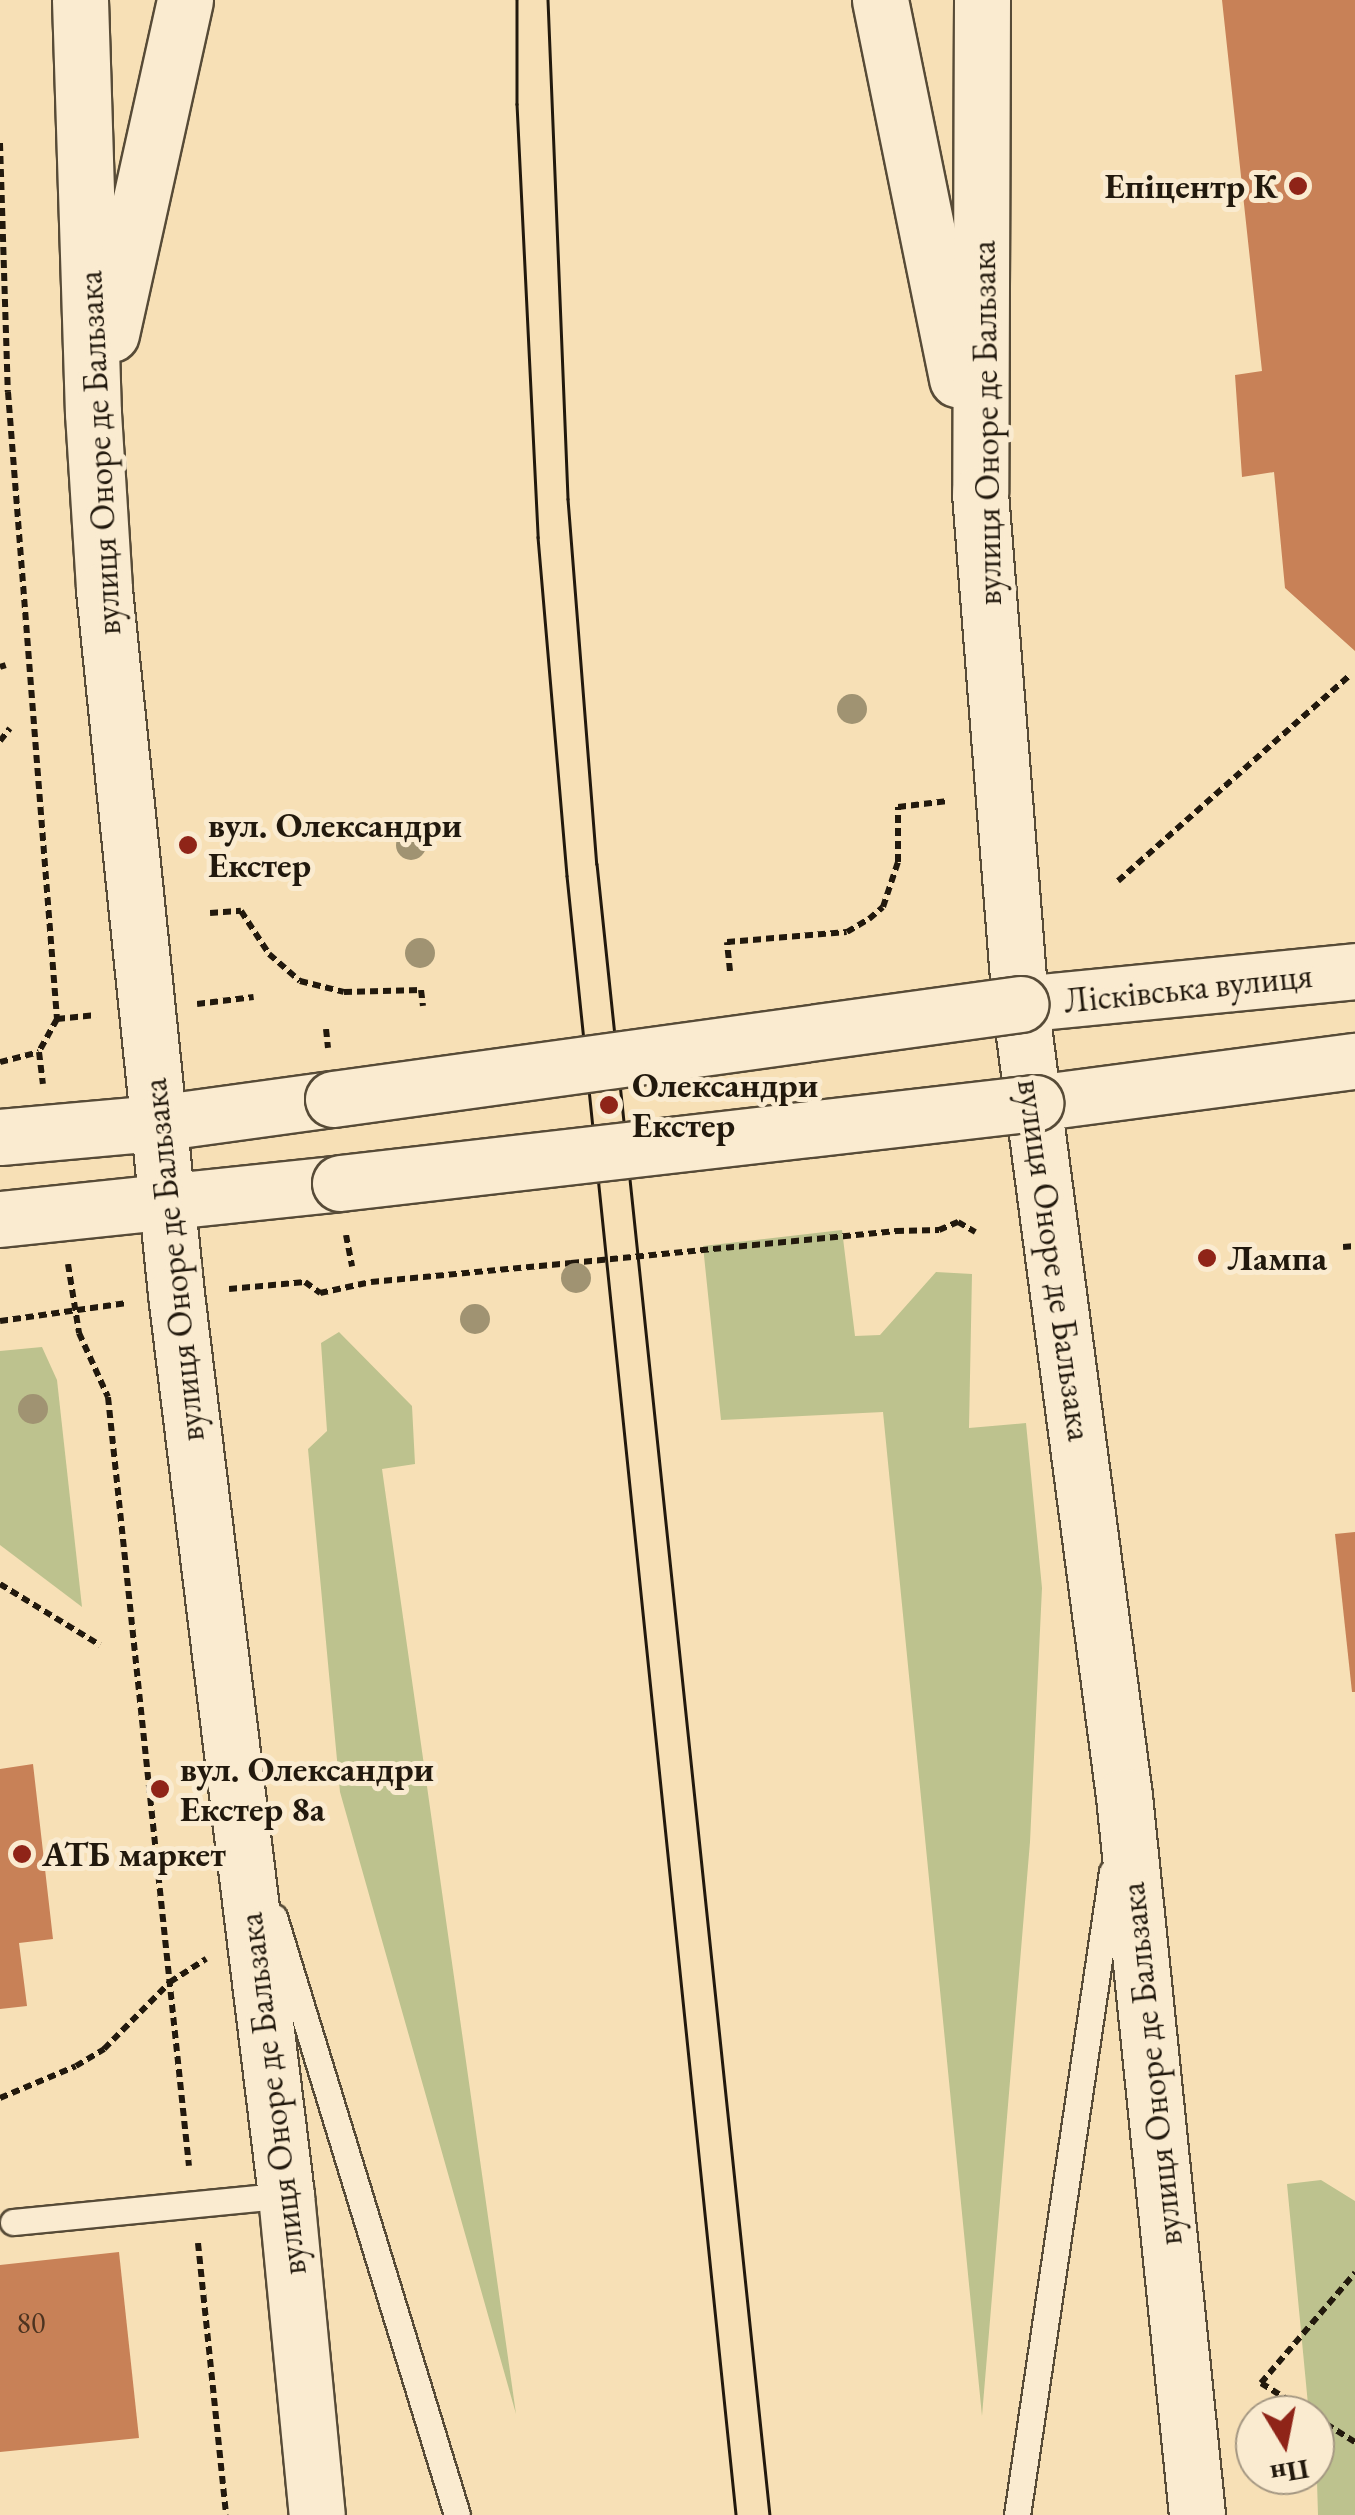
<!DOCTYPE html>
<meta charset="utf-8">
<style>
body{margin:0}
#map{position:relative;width:1355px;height:2515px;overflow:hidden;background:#f7e0b6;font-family:"EB Garamond",serif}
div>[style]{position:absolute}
.green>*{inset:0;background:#bdc28e}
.building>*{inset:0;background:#c88157}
.path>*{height:6px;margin-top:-3px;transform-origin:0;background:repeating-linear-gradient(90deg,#22190d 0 8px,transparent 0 13px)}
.roads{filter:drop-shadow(2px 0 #574b37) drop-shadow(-2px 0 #574b37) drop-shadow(0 2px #574b37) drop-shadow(0 -2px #574b37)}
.service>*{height:25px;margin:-12.5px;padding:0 12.5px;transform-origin:12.5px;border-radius:12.5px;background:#faebd0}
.tertiary>*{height:55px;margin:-27.5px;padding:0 27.5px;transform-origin:27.5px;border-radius:27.5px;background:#faebd0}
.tram>*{height:2.5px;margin:-1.25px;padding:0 1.25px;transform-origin:1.25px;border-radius:1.25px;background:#22190d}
.path-bridge>*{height:6px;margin-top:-3px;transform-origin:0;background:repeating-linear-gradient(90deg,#22190d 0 8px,transparent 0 13px)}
.bridges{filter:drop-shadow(2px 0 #574b37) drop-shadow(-2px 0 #574b37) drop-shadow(0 2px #574b37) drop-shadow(0 -2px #574b37)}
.tertiary-bridge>*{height:55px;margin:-27.5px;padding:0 27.5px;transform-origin:27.5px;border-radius:27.5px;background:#faebd0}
.trees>*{width:30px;height:30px;margin:-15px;border-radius:50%;background:#a09372}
.dots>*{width:28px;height:28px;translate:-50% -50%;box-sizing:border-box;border:5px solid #faebd0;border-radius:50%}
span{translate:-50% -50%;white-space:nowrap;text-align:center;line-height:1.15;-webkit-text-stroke:10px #faebd0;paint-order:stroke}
.number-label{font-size:30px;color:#4c3320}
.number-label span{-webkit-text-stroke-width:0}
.poi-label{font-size:35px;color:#22190d;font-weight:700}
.right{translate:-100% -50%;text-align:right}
.left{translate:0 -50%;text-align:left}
.street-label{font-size:35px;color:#22190d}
.north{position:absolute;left:1235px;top:2395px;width:100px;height:100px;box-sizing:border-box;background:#faebd0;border:2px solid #a49782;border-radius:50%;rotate:170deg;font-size:28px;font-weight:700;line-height:40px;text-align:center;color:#22190d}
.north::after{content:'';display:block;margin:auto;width:35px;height:45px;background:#8f2418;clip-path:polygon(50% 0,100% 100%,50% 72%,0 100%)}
</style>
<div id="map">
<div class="green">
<div style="clip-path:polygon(842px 1230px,855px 1336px,880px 1335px,936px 1272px,972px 1274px,969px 1428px,1026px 1423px,1042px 1588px,1030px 1842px,982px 2416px,883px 1412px,721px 1420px,703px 1246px)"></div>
<div style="clip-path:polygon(339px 1332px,412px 1406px,415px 1464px,382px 1469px,516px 2414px,340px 1792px,308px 1449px,327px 1431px,321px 1343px)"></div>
<div style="clip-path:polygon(42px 1347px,57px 1380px,82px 1607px,0 1545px,0 1351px)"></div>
<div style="clip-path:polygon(1321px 2180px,1355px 2201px,1355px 2515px,1318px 2515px,1315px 2415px,1309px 2415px,1287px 2184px)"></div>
</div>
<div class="building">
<div style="clip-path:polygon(1222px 0,1355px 0,1355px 651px,1285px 588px,1274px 472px,1242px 477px,1235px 375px,1262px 371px)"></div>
<div style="clip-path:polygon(1355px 1532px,1355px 1692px,1352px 1692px,1335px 1534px)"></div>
<div style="clip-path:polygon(33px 1764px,53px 1939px,19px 1943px,27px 2006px,0 2009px,0 1769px)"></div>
<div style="clip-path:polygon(119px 2252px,139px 2438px,0 2452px,0 2265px)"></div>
</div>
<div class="path">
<div style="left:0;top:143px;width:249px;rotate:88.2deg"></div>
<div style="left:8px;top:392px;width:629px;rotate:85.53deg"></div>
<div style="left:57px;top:1019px;width:38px;rotate:119deg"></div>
<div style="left:39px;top:1052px;width:32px;rotate:83deg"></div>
<div style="left:0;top:667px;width:6px;rotate:-18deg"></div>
<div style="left:0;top:741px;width:16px;rotate:-52deg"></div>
<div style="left:1118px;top:881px;width:310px;rotate:-41.6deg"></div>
<div style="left:210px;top:913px;width:31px;rotate:-4deg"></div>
<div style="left:241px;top:911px;width:51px;rotate:56.9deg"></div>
<div style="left:269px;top:954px;width:41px;rotate:41.1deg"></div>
<div style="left:300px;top:981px;width:45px;rotate:14deg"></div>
<div style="left:344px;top:992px;width:77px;rotate:-1.5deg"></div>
<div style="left:421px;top:990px;width:16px;rotate:83deg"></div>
<div style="left:730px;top:971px;width:29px;rotate:-96deg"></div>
<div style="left:727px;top:942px;width:120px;rotate:-4.8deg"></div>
<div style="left:847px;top:932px;width:26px;rotate:-31deg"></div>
<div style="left:869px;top:919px;width:18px;rotate:-41deg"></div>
<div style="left:883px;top:907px;width:47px;rotate:-71.6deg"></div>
<div style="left:898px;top:862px;width:55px;rotate:-90deg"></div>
<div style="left:898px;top:807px;width:50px;rotate:-6.8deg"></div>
<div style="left:197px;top:1004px;width:57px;rotate:-7deg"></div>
<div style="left:57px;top:1019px;width:39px;rotate:-6deg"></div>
<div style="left:326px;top:1029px;width:19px;rotate:84deg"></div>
<div style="left:0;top:1062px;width:40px;rotate:-14.4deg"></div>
<div style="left:896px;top:1231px;width:43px;rotate:-1.3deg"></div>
<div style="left:939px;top:1230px;width:21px;rotate:-23deg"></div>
<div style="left:958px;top:1222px;width:20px;rotate:30deg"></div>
<div style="left:346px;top:1235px;width:32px;rotate:79deg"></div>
<div style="left:1343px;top:1247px;width:12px;rotate:-5deg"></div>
<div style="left:68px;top:1264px;width:70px;rotate:80.9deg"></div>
<div style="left:79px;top:1333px;width:70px;rotate:65.6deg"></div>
<div style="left:108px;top:1397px;width:773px;rotate:83.99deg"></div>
<div style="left:229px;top:1289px;width:76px;rotate:-5.3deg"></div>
<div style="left:305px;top:1282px;width:19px;rotate:36deg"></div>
<div style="left:320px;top:1293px;width:52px;rotate:-12.2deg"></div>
<div style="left:371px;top:1282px;width:201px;rotate:-5.4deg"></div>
<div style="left:0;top:1321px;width:128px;rotate:-8.1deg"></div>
<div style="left:0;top:1584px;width:117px;rotate:31.4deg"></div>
<div style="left:0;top:2098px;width:82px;rotate:-22.8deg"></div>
<div style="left:76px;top:2066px;width:33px;rotate:-31deg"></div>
<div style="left:104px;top:2049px;width:94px;rotate:-45.4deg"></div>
<div style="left:170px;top:1982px;width:43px;rotate:-32.6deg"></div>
<div style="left:198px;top:2243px;width:273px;rotate:84.1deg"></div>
<div style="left:1312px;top:2415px;width:60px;rotate:-147.9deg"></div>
<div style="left:1261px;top:2383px;width:145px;rotate:-49.5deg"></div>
<div style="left:1315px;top:2417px;width:47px;rotate:32deg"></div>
</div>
<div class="roads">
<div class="service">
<div style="left:274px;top:1917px;width:625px;rotate:72.98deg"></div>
<div style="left:13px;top:2222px;width:274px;rotate:-5.6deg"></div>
<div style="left:1017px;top:2515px;width:650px;rotate:-81.6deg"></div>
</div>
<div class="tertiary">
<div style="left:80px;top:0;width:413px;rotate:88.2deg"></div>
<div style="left:93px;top:413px;width:177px;rotate:86.4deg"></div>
<div style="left:104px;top:590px;width:708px;rotate:84.16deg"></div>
<div style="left:176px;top:1294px;width:908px;rotate:83.04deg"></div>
<div style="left:286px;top:2195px;width:321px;rotate:84.5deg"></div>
<div style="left:880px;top:0;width:387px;rotate:78.5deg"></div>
<div style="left:982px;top:0;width:493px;rotate:90.2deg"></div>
<div style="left:980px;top:493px;width:513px;rotate:85.52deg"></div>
<div style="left:1020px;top:1004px;width:799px;rotate:82.52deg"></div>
<div style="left:1124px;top:1796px;width:723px;rotate:84.2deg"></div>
<div style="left:111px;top:334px;width:342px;rotate:-77.5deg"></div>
<div style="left:1020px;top:1004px;width:337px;rotate:-5.6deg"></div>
<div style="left:1035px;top:1103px;width:323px;rotate:-7.5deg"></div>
<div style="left:0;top:1137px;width:158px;rotate:-5.1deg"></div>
<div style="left:157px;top:1123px;width:178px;rotate:-7.8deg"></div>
<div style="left:0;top:1219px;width:342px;rotate:-6deg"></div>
</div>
</div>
<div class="tram">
<div style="left:517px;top:0;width:104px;rotate:90deg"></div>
<div style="left:517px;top:104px;width:434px;rotate:87.2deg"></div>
<div style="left:538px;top:537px;width:340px;rotate:85.1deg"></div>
<div style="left:567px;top:876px;width:1648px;rotate:84.11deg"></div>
<div style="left:548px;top:0;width:499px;rotate:87.7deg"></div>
<div style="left:568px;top:499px;width:366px;rotate:85.5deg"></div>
<div style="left:597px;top:864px;width:1660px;rotate:84.02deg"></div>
</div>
<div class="path-bridge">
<div style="left:571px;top:1263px;width:327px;rotate:-5.6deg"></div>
</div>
<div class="bridges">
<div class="tertiary-bridge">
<div style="left:333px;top:1099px;width:694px;rotate:-7.87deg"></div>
<div style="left:340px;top:1183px;width:700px;rotate:-6.57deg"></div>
</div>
</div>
<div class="trees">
<div style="left:852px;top:709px"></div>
<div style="left:411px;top:845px"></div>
<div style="left:420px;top:953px"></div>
<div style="left:576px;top:1278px"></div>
<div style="left:475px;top:1319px"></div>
<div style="left:33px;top:1409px"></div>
</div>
<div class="dots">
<div style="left:1298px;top:186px;background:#8f2418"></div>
<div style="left:188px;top:845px;background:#8f2418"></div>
<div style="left:609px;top:1105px;background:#8f2418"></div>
<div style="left:1207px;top:1258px;background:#8f2418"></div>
<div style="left:160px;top:1789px;background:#8f2418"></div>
<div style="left:22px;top:1854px;background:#8f2418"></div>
</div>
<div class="number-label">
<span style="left:31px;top:2323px">80</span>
</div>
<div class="poi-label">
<span class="right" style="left:1278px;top:186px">Епіцентр К</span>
<span class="left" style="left:208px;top:845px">вул. Олександри<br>Екстер</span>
<span class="left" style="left:632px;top:1105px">Олександри<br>Екстер</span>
<span class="left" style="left:1227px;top:1258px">Лампа</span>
<span class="left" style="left:180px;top:1789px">вул. Олександри<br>Екстер 8а</span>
<span class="left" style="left:42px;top:1854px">АТБ маркет</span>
</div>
<div class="street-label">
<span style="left:986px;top:423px;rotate:-91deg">вулиця Оноре де Бальзака</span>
<span style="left:99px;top:453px;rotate:-93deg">вулиця Оноре де Бальзака</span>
<span style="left:1188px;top:988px;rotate:-6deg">Лісківська вулиця</span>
<span style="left:173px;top:1260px;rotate:-96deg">вулиця Оноре де Бальзака</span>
<span style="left:1055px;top:1260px;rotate:82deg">вулиця Оноре де Бальзака</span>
<span style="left:1151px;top:2064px;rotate:-96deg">вулиця Оноре де Бальзака</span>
<span style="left:272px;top:2094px;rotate:-97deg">вулиця Оноре де Бальзака</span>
</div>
<div class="north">Пн</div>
</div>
